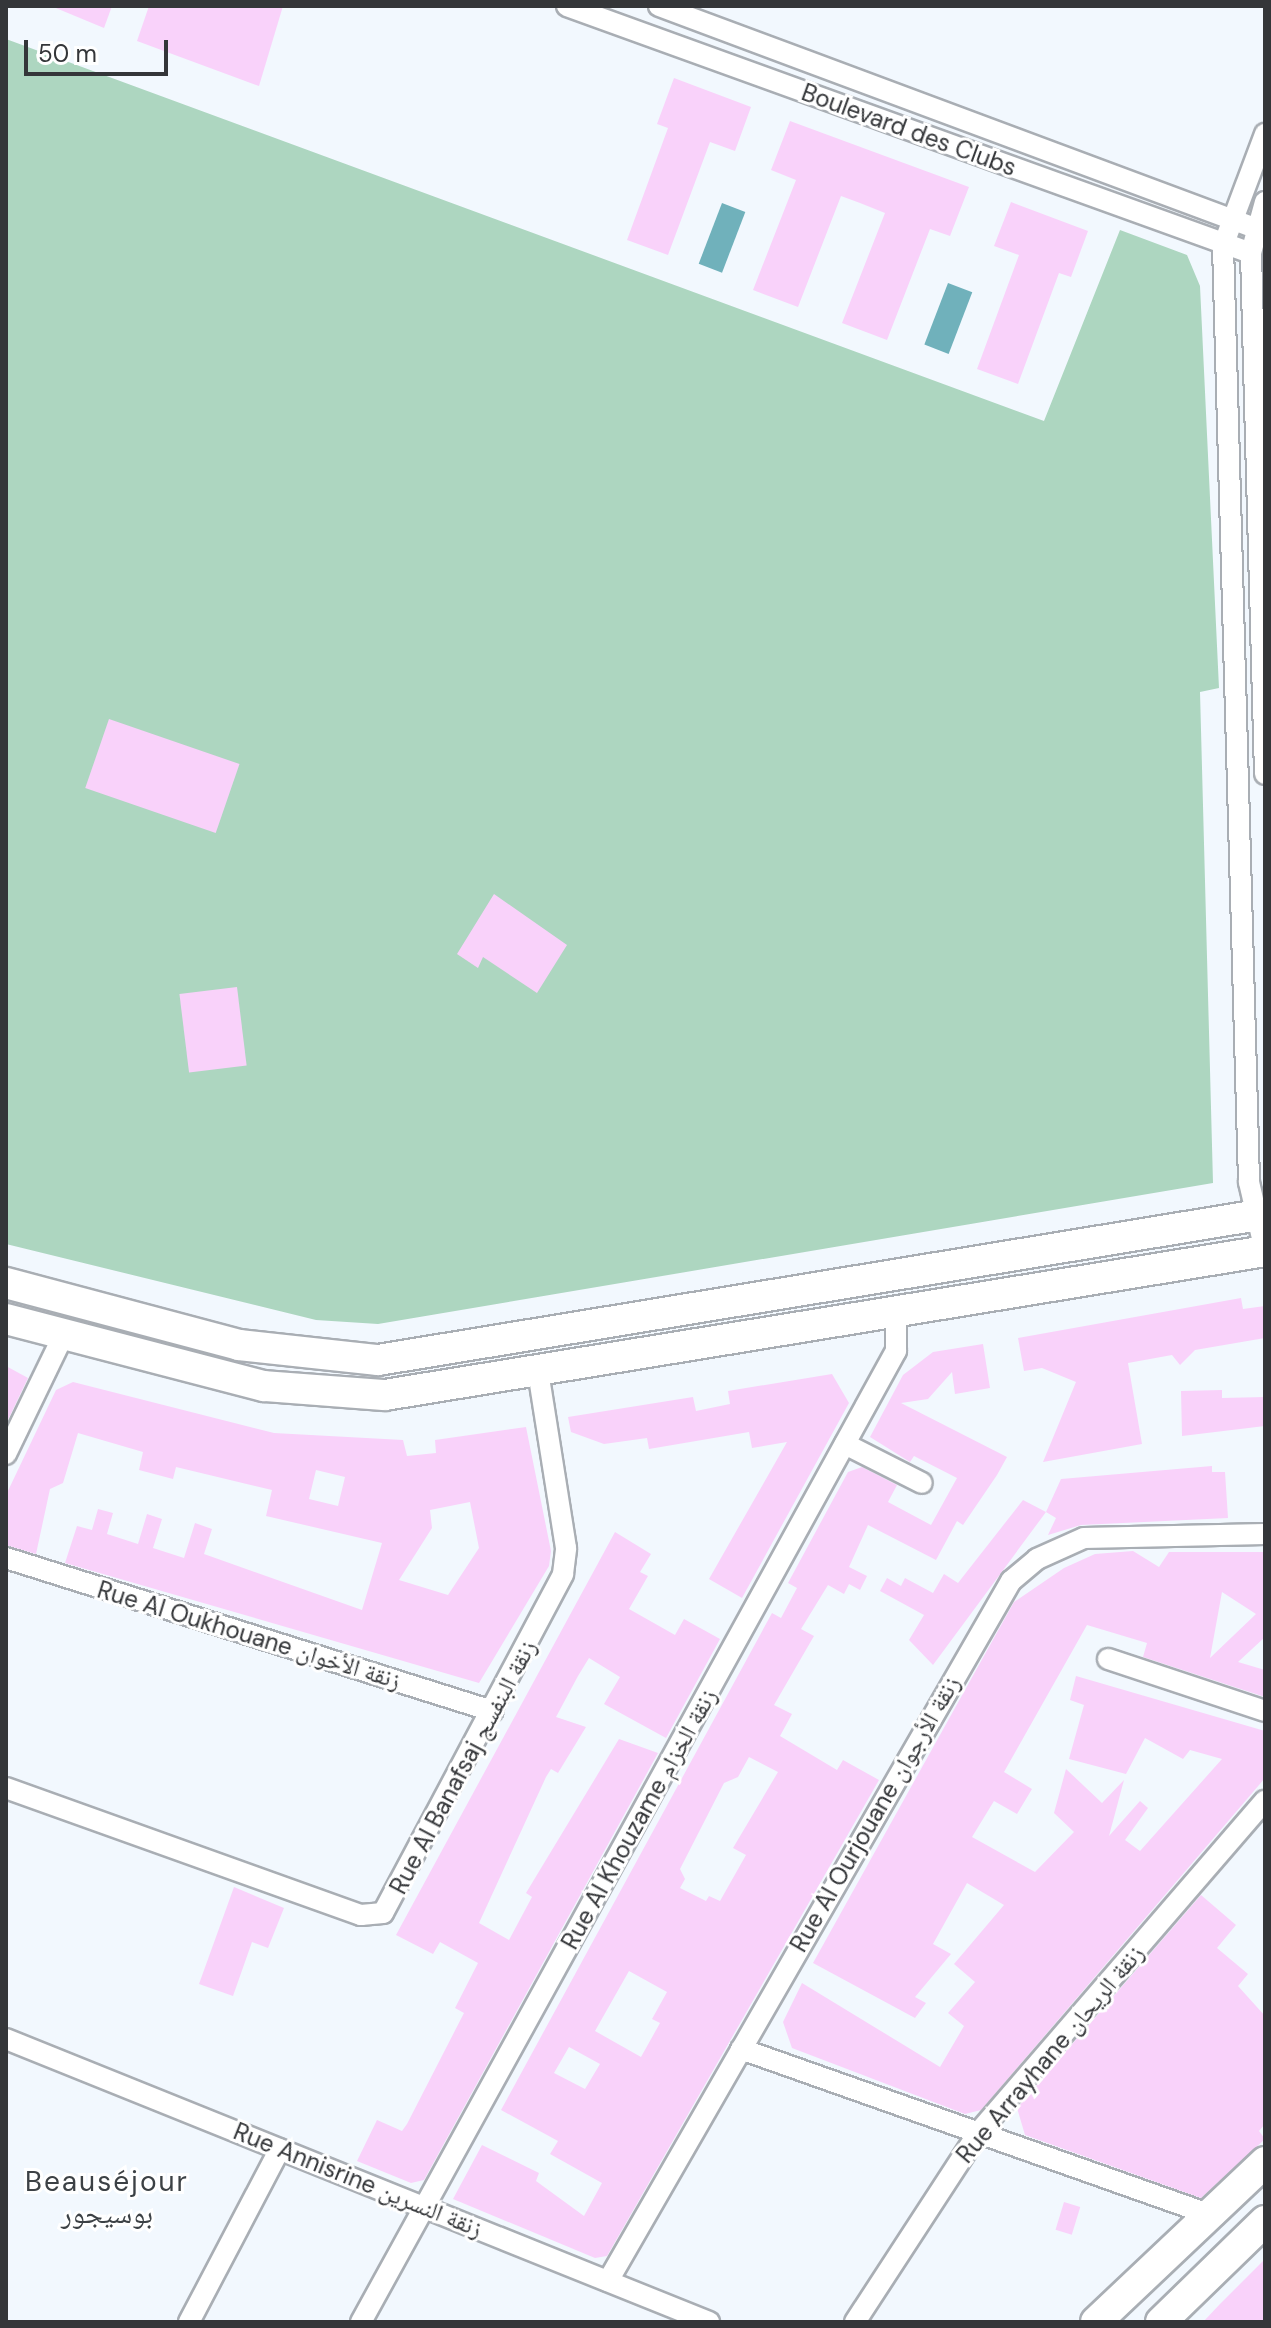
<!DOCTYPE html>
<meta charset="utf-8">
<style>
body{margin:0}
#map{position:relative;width:1271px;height:2328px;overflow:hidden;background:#f2f8fe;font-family:"DM Sans","Noto Naskh Arabic",sans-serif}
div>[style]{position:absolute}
.green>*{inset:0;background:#add6c0}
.water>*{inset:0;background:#70b1bb;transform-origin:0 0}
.building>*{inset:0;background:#f9d2fa;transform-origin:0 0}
.roads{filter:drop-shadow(2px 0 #a9aeb4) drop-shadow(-2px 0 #a9aeb4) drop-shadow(0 2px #a9aeb4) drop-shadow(0 -2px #a9aeb4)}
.minor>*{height:20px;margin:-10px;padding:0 10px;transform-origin:10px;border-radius:10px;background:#fff}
.secondary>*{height:30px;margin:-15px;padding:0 15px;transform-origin:15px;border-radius:15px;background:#fff}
span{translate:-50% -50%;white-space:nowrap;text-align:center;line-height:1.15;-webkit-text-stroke:6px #fff;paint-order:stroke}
.street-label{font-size:24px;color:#343639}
.quarter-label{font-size:28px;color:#3c4145;letter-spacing:2px}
.frame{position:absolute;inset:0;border:8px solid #343639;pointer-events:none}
.scale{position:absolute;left:24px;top:40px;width:144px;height:36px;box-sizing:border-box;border:4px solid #343639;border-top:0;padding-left:10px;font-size:24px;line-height:28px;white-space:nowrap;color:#343639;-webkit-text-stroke:6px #fff;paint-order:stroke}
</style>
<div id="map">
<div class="green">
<div style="clip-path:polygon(6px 39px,1044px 421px,1120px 230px,1187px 255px,1200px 286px,1219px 688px,1200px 692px,1213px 1183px,378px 1324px,316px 1320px,6px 1244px)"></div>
</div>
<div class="water">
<div style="left:722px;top:203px;width:25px;height:65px;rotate:21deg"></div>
<div style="left:948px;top:283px;width:26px;height:66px;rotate:21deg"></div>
</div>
<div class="building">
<div style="clip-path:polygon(51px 6px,112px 6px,104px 28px)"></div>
<div style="clip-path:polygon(149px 6px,283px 6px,259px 86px,137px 41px)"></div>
<div style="clip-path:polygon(674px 78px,751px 107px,735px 151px,710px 142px,668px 255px,627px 240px,668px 128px,657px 124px)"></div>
<div style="clip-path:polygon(790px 121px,969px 187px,950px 236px,930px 229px,887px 340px,842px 323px,885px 213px,860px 203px,841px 196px,798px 307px,753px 290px,796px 180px,771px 170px)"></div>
<div style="clip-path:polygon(1011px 202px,1088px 231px,1071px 277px,1059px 273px,1018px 384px,977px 369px,1019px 255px,994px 246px)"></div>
<div style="left:109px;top:719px;width:138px;height:73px;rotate:19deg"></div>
<div style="clip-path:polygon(494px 894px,567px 945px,537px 993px,483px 957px,478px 968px,457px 954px)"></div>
<div style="left:237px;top:987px;width:79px;height:58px;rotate:83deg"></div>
<div style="clip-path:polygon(1241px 1298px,1243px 1309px,1265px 1306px,1265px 1338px,1195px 1350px,1180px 1365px,1172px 1355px,1128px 1363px,1142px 1444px,1043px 1462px,1076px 1382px,1042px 1368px,1024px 1371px,1018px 1338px)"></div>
<div style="clip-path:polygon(evenodd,983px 1344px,990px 1388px,955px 1394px,952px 1372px,928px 1399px,901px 1403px,1007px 1457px,997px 1475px,963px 1525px,957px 1521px,936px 1560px,868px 1525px,849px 1567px,867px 1576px,860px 1590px,849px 1584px,844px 1594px,828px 1585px,801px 1629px,814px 1636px,774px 1705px,792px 1714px,780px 1736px,837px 1770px,843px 1760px,879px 1780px,607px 2256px,595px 2258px,453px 2199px,482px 2145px,539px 2173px,536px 2181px,584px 2216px,602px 2183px,550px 2154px,558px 2141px,501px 2110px,772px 1613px,781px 1618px,797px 1588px,788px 1583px,848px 1472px,862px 1467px,897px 1485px,888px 1502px,931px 1525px,957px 1478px,914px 1456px,910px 1462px,870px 1437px,903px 1375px,933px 1352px,983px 1344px,749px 1757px,778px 1772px,733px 1848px,746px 1855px,720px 1901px,709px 1896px,706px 1901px,680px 1888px,685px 1879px,680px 1869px,724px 1783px,738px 1777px,749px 1757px,983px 1344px,629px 1971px,667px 1992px,652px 2019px,660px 2023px,641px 2057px,595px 2031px,629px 1971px,983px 1344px,569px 2047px,600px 2064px,585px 2089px,554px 2073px,569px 2047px)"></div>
<div style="clip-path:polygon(6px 1366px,28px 1378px,6px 1424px)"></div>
<div style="clip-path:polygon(832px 1374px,849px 1403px,742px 1598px,709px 1579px,787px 1442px,752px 1448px,749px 1432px,649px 1449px,647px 1438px,604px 1444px,571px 1432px,568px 1417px,693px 1397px,696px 1411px,730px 1404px,728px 1391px)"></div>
<div style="clip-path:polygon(evenodd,73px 1382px,274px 1433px,403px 1440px,407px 1456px,436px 1453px,435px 1440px,526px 1427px,551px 1551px,549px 1566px,479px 1683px,65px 1563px,77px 1526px,92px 1530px,98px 1509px,113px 1513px,107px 1534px,138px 1544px,147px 1514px,162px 1519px,153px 1548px,184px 1558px,195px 1523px,212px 1529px,204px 1554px,362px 1610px,382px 1543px,266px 1516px,272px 1490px,176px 1467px,173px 1479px,139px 1470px,143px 1452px,78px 1433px,63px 1483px,50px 1489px,36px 1554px,6px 1545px,6px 1495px,56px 1390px,73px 1382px,316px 1470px,345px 1477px,338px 1506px,309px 1499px,316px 1470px,73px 1382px,470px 1502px,479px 1548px,448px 1595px,399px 1580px,432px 1528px,430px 1510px,470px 1502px)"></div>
<div style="clip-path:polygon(1222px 1390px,1222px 1398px,1265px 1397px,1265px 1426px,1182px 1436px,1181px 1391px)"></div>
<div style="clip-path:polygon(1212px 1466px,1212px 1472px,1225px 1472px,1228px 1518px,1081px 1525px,1048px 1535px,1056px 1518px,1046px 1512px,933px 1665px,909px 1640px,924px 1615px,880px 1591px,887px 1578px,901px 1586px,905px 1578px,933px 1593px,944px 1574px,958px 1583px,1023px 1500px,1046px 1512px,1061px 1479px)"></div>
<div style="clip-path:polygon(615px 1532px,651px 1554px,640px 1572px,648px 1576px,629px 1609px,675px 1635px,684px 1619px,720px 1639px,666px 1738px,604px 1704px,620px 1677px,589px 1658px,578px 1676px,556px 1717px,586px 1727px,558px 1773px,551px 1769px,546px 1777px,479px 1923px,509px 1940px,532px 1897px,526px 1893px,619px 1739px,658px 1753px,424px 2180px,411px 2183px,357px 2161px,377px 2120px,402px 2131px,407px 2124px,464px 2013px,455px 2008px,478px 1963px,440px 1942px,433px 1954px,396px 1935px)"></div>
<div style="clip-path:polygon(evenodd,1133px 1551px,1159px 1567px,1169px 1552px,1265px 1552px,1265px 1637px,1238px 1662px,1265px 1670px,1265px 1697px,1143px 1657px,1147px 1643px,1087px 1625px,1004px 1772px,1032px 1789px,1017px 1814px,994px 1801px,972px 1837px,1035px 1872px,1074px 1832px,1054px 1813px,1066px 1769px,1102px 1803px,1124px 1780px,1109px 1836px,1140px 1801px,1148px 1808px,1125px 1840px,1140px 1851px,1222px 1759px,1190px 1750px,1183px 1759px,1145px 1738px,1126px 1774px,1069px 1759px,1084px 1705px,1070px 1700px,1076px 1676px,1265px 1731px,1265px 1778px,981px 2110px,965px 2114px,792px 2048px,783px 2022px,802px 1983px,940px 2067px,964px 2026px,948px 2013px,975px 1982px,954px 1964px,1004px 1905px,967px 1883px,933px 1944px,951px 1954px,915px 1997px,926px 2003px,915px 2018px,813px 1963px,1014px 1602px,1064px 1568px,1095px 1554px,1133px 1551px,1222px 1592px,1256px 1614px,1210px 1658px,1222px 1592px)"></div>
<div style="clip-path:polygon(234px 1887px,284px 1908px,268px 1948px,252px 1942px,233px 1996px,199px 1984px)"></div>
<div style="clip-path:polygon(1201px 1895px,1236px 1925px,1217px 1948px,1248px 1974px,1238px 1986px,1265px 2016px,1265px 2124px,1259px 2131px,1265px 2139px,1201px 2198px,1025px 2135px,1017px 2108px)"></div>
<div style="left:1064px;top:2202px;width:17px;height:29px;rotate:17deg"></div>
<div style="clip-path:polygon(1265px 2259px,1265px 2322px,1203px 2322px,1220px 2304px)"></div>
</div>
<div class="roads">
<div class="minor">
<div style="left:567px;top:6px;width:727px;rotate:19.86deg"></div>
<div style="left:659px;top:6px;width:636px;rotate:20.43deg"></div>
<div style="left:1265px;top:202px;width:53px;rotate:105.4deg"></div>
<div style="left:1251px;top:253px;width:521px;rotate:88.46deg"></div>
<div style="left:1265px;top:1251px;width:71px;rotate:-103.1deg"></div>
<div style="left:1249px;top:1182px;width:936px;rotate:-91.59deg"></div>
<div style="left:1223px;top:246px;width:120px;rotate:-69.4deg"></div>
<div style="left:845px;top:1444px;width:86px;rotate:26.9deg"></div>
<div style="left:6px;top:1454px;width:133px;rotate:-64.2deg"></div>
<div style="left:6px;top:1558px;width:510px;rotate:17.47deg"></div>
<div style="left:1108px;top:1659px;width:165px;rotate:18.3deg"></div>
<div style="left:6px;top:1788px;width:377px;rotate:19.7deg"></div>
<div style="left:361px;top:1915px;width:22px;rotate:-5deg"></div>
<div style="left:383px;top:1913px;width:384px;rotate:-62deg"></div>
<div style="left:563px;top:1574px;width:26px;rotate:-83deg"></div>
<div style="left:566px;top:1548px;width:178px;rotate:-99deg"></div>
<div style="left:6px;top:2039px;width:758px;rotate:21.93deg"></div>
<div style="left:741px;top:2049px;width:502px;rotate:19.45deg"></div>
<div style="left:608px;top:2281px;width:808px;rotate:-60.07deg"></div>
<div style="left:1011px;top:1581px;width:34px;rotate:-40deg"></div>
<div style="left:1037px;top:1559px;width:51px;rotate:-24.1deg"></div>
<div style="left:1084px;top:1538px;width:181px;rotate:-1.3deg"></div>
<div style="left:189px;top:2322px;width:195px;rotate:-62.3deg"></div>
<div style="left:361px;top:2322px;width:1109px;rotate:-61.15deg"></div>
<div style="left:896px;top:1351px;width:39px;rotate:-90deg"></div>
<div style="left:855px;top:2322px;width:225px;rotate:-56.9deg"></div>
<div style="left:978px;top:2133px;width:439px;rotate:-49.2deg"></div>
</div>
<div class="secondary">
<div style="left:6px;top:1283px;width:241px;rotate:14.9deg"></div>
<div style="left:239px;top:1345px;width:140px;rotate:6.2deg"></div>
<div style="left:378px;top:1360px;width:899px;rotate:-9.35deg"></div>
<div style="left:6px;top:1319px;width:267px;rotate:14.6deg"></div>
<div style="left:264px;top:1386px;width:121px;rotate:4.3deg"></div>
<div style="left:385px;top:1395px;width:892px;rotate:-9.29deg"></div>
<div style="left:1096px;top:2322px;width:233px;rotate:-43.4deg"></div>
<div style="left:1161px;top:2322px;width:145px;rotate:-44.2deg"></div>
</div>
</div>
<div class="street-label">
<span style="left:909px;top:130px;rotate:20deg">Boulevard des Clubs</span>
<span style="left:249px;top:1635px;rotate:17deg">Rue Al Oukhouane زنقة الأخوان</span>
<span style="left:463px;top:1767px;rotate:-62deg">Rue Al Banafsaj زنقة البنفسج</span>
<span style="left:875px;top:1814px;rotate:-60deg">Rue Al Ourjouane زنقة الأرجوان</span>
<span style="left:639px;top:1819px;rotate:-61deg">Rue Al Khouzame زنقة الخزام</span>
<span style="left:1050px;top:2054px;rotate:-50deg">Rue Arrayhane زنقة الريحان</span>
<span style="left:358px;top:2180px;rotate:22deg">Rue Annisrine زنقة النسرين</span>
</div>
<div class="quarter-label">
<span style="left:107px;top:2198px">Beauséjour<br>بوسيجور</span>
</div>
<div class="frame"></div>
<div class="scale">50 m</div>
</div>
